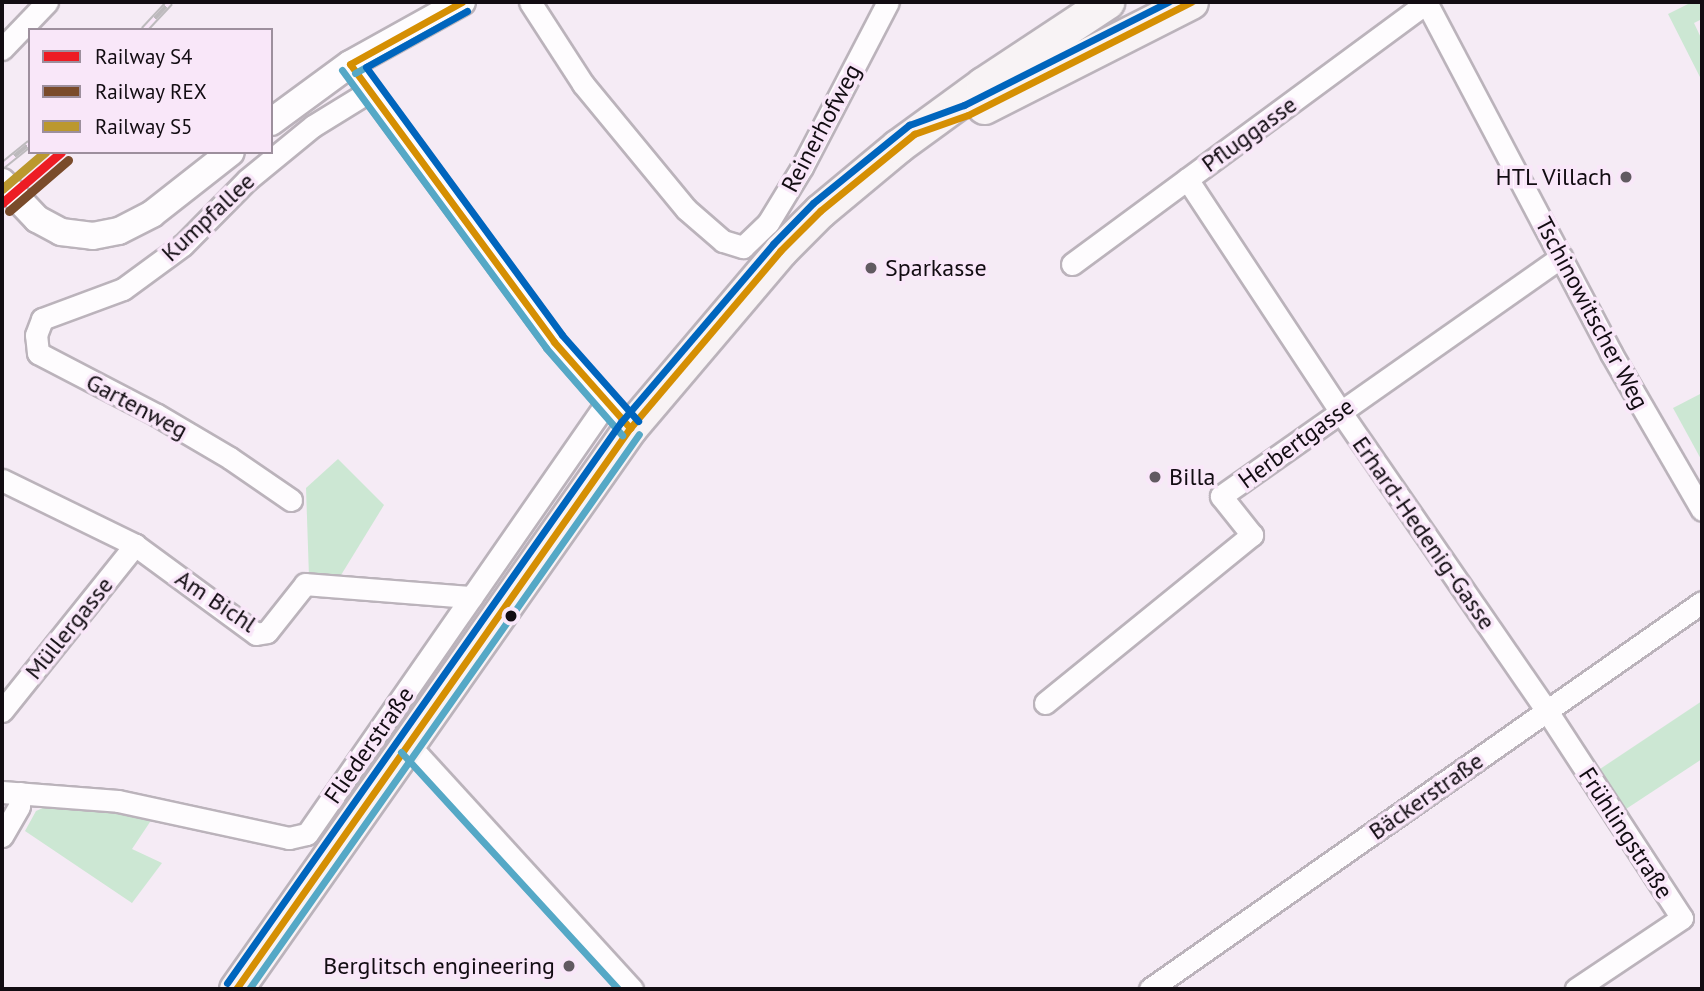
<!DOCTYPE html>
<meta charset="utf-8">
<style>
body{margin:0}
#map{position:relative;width:1704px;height:991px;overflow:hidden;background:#f5ebf5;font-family:"PT Sans",sans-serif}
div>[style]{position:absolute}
.green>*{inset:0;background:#cce7d3}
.roads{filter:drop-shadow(2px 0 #bbb3bb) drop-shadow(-2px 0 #bbb3bb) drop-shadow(0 2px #bbb3bb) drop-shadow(0 -2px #bbb3bb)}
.minor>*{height:21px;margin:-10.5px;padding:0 10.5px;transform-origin:10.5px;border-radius:10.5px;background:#fefcfe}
.tertiary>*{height:26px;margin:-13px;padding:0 13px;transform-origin:13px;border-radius:13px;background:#fefcfe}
.primary>*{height:33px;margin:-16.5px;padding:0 16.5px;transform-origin:16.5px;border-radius:16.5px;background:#f8f3f5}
.rail>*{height:8px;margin-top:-4px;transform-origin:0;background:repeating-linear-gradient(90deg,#f9e7f9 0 16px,#bdbabd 0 32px);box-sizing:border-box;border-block:2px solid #bdbabd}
.bus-1>*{height:7px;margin:-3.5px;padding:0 3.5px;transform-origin:3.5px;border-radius:3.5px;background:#d58f03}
.bus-2>*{height:7px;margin:-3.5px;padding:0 3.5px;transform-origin:3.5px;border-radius:3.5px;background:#55a8c6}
.bus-3>*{height:7px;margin:-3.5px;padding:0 3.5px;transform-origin:3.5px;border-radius:3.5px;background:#0065bd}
.rail-1>*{height:9px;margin:-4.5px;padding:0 4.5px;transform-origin:4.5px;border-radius:4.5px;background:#ed1c24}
.rail-2>*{height:9px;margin:-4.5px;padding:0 4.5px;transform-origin:4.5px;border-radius:4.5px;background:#7a4b2a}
.rail-3>*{height:9px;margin:-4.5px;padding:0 4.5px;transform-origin:4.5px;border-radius:4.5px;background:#bb982e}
.dots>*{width:19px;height:19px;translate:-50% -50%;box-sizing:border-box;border:4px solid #f9e7f9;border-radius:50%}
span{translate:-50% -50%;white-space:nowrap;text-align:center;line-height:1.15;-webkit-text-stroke:7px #f9e7f9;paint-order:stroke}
.street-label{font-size:24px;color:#120c12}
.poi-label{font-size:24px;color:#120c12}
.right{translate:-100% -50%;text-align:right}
.left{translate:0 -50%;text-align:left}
.frame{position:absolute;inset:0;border:4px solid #120c12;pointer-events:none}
.legend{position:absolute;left:28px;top:28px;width:245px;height:126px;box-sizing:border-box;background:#f9e7f9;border:2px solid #9d8f9d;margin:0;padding:9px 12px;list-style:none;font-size:21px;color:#120c12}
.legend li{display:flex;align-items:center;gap:14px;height:35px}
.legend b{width:35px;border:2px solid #9d8f9d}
</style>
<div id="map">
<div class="green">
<div style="clip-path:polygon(1692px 2px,1702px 2px,1702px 19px,1694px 23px,1702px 40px,1702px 81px,1668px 14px)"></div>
<div style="clip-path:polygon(1702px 393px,1702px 461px,1673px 408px)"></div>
<div style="clip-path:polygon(338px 459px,384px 505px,338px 580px,309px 577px,306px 488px)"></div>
<div style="clip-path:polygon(1702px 701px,1702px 759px,1623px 811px,1597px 771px)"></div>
<div style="clip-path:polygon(45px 807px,106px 810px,152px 819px,132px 849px,162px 863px,132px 903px,25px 831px,36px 811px)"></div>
</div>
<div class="roads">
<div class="minor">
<div style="left:530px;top:2px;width:98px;rotate:57.1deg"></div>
<div style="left:583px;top:84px;width:162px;rotate:50.5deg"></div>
<div style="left:686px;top:209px;width:49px;rotate:40.9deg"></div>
<div style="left:723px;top:241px;width:21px;rotate:17deg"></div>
<div style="left:743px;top:247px;width:35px;rotate:-44deg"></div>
<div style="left:768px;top:223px;width:66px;rotate:-58.7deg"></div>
<div style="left:802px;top:167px;width:186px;rotate:-62.5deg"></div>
<div style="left:1426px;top:2px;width:397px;rotate:62.2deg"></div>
<div style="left:1611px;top:353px;width:181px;rotate:59.9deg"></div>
<div style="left:2px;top:49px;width:65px;rotate:-46.2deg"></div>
<div style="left:350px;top:64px;width:345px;rotate:53.7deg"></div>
<div style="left:554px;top:342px;width:115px;rotate:48.5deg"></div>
<div style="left:1187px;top:179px;width:278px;rotate:56.6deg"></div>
<div style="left:1340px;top:411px;width:364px;rotate:55.4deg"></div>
<div style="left:1547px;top:711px;width:247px;rotate:56.9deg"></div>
<div style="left:1682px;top:918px;width:128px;rotate:146.2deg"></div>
<div style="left:1072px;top:264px;width:440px;rotate:-36.4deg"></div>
<div style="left:2px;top:480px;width:148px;rotate:26deg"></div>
<div style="left:135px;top:545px;width:150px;rotate:36.3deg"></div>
<div style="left:256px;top:634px;width:11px;rotate:-10deg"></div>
<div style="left:267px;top:632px;width:61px;rotate:-51.6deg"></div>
<div style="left:305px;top:584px;width:167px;rotate:4.5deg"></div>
<div style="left:291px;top:500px;width:74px;rotate:-145.5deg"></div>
<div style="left:230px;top:458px;width:85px;rotate:-149.5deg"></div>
<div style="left:157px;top:415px;width:134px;rotate:-152.5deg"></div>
<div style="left:38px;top:353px;width:18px;rotate:-96deg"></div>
<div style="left:36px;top:335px;width:17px;rotate:-69deg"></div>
<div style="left:42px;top:319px;width:86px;rotate:-20.3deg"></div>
<div style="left:123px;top:289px;width:74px;rotate:-36.3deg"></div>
<div style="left:183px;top:245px;width:91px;rotate:-45.4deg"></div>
<div style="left:247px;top:180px;width:85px;rotate:-39.3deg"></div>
<div style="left:313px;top:126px;width:67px;rotate:-31.6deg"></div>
<div style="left:1045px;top:703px;width:267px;rotate:-39.1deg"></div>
<div style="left:1252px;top:535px;width:50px;rotate:-128.5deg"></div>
<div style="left:1221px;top:496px;width:416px;rotate:-35.1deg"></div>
<div style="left:2px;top:711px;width:213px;rotate:-51.3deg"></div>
<div style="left:409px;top:745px;width:331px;rotate:47.6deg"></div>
<div style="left:2px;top:792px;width:116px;rotate:4.4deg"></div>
<div style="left:118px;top:801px;width:175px;rotate:12.2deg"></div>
<div style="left:289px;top:838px;width:18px;rotate:-13deg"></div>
<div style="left:307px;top:834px;width:526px;rotate:-55.22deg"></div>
<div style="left:2px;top:836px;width:34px;rotate:-60deg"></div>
<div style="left:19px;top:806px;width:13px;rotate:-86deg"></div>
<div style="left:1150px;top:989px;width:674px;rotate:-35.03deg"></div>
</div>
<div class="tertiary">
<div style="left:271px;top:122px;width:98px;rotate:-36.3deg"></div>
<div style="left:350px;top:64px;width:128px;rotate:-29deg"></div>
<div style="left:2px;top:182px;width:51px;rotate:46.6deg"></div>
<div style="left:37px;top:219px;width:27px;rotate:28deg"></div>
<div style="left:61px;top:232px;width:32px;rotate:7deg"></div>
<div style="left:93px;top:236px;width:26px;rotate:-11deg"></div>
<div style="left:119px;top:231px;width:37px;rotate:-27deg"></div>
<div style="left:152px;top:214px;width:100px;rotate:-38.1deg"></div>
</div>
<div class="primary">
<div style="left:984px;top:107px;width:232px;rotate:-26.9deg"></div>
<div style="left:236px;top:989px;width:686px;rotate:-54.92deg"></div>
<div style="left:630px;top:428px;width:232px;rotate:-49.7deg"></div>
<div style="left:780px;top:251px;width:57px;rotate:-45deg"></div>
<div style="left:820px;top:211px;width:102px;rotate:-39.8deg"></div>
<div style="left:898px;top:146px;width:105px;rotate:-36.1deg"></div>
<div style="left:983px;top:84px;width:149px;rotate:-33.5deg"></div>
</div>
</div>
<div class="rail">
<div style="left:144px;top:30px;width:38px;rotate:-47deg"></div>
<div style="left:2px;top:166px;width:36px;rotate:-39deg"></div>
</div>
<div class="bus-1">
<div style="left:350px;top:64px;width:345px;rotate:53.7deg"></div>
<div style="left:554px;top:342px;width:115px;rotate:48.5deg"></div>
<div style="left:350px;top:64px;width:128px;rotate:-29deg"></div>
<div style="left:236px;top:989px;width:686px;rotate:-54.92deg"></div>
<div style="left:630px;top:428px;width:232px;rotate:-49.7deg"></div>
<div style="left:780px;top:251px;width:57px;rotate:-45deg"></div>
<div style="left:820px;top:211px;width:122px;rotate:-39.3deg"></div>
<div style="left:914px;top:134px;width:57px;rotate:-19.4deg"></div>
<div style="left:968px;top:115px;width:250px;rotate:-26.9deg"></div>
</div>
<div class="bus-2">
<div style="left:342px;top:70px;width:345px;rotate:53.7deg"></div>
<div style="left:546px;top:348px;width:116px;rotate:48.9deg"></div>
<div style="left:355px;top:73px;width:128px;rotate:-29deg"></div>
<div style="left:401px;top:752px;width:321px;rotate:47.5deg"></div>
<div style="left:249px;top:989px;width:678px;rotate:-54.9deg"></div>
</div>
<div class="bus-3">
<div style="left:467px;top:11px;width:115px;rotate:151deg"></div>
<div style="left:366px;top:67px;width:332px;rotate:53.8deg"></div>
<div style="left:562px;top:335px;width:115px;rotate:48.5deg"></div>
<div style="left:227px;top:983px;width:686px;rotate:-54.92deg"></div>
<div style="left:621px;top:422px;width:234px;rotate:-49.5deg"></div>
<div style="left:773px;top:244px;width:57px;rotate:-45.7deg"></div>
<div style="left:813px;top:203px;width:124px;rotate:-39.1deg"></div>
<div style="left:909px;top:125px;width:59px;rotate:-20deg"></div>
<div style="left:964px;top:105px;width:229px;rotate:-26.8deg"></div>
</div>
<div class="rail-1">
<div style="left:2px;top:203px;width:78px;rotate:-40.8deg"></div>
</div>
<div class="rail-2">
<div style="left:9px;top:211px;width:78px;rotate:-40.8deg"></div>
</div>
<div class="rail-3">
<div style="left:2px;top:189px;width:57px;rotate:-40.7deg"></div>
</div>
<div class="dots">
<div style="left:1626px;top:177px;background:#615a61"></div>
<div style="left:871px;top:268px;background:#615a61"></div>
<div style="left:1155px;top:477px;background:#615a61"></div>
<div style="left:511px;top:616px;background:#120c12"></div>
<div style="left:569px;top:966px;background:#615a61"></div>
</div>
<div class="street-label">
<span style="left:821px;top:128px;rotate:-62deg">Reinerhofweg</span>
<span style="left:1249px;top:134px;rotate:-36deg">Pfluggasse</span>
<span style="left:208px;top:217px;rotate:-43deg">Kumpfallee</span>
<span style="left:1592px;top:313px;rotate:62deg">Tschinowitscher Weg</span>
<span style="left:137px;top:406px;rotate:28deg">Gartenweg</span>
<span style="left:1296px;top:443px;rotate:-36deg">Herbertgasse</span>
<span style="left:1424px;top:533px;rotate:55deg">Erhard-Hedenig-Gasse</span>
<span style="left:216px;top:601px;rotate:34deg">Am Bichl</span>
<span style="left:69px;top:628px;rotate:-51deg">Müllergasse</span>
<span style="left:369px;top:745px;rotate:-55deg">Fliederstraße</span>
<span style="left:1426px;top:796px;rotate:-35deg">Bäckerstraße</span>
<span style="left:1626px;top:833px;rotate:57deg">Frühlingstraße</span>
</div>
<div class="poi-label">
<span class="right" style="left:1612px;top:177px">HTL Villach</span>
<span class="left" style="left:885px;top:268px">Sparkasse</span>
<span class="left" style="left:1169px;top:477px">Billa</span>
<span class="right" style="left:555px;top:966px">Berglitsch engineering</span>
</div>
<div class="frame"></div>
<ul class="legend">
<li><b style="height:9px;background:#ed1c24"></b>Railway S4</li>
<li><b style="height:9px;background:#7a4b2a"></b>Railway REX</li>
<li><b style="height:9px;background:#bb982e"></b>Railway S5</li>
</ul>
</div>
